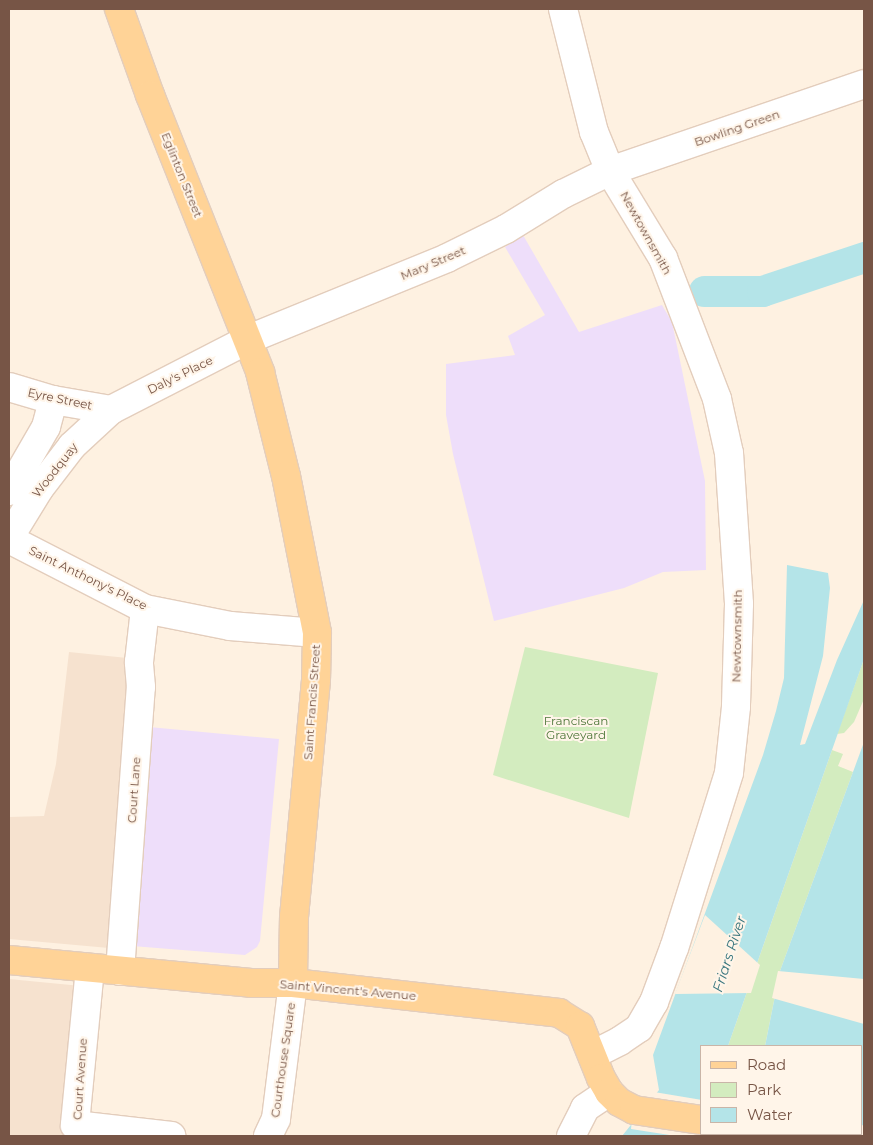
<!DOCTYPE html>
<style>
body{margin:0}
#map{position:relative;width:873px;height:1145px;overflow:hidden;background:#fef1e1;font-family:Montserrat,sans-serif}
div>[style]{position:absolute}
.residential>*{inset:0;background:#f6e2cf}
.education>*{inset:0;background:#eedefa}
.green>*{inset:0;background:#d3ecbf}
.water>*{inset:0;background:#b4e4e8}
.pier>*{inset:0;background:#fef1e1}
.canal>*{height:31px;margin:-15.5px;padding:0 15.5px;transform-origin:15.5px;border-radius:15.5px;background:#b4e4e8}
.roads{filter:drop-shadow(1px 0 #e3cdbc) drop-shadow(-1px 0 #e3cdbc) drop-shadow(0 1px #e3cdbc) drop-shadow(0 -1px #e3cdbc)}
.minor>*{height:28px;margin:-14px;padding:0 14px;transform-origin:14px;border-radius:14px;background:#fff}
.major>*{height:28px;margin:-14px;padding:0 14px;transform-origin:14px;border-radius:14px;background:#ffd397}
span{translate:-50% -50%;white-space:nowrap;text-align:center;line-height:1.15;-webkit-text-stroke:4px #fff5e9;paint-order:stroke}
.street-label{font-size:12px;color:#775546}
.park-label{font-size:12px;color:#50783b}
.water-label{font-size:14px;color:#39767e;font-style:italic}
.frame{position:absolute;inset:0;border:10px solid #775546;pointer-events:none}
.legend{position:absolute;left:700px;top:1045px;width:162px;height:90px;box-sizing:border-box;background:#fff5e9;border:1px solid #c9b5a8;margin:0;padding:6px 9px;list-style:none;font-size:15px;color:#775546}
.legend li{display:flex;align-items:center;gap:10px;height:25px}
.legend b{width:25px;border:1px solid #c9b5a8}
</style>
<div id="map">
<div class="residential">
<div style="clip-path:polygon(69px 652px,137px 659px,109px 948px,9px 939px,9px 817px,44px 816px,56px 764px)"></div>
<div style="clip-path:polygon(9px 979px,81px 986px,68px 1136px,9px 1136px)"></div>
</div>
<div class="education">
<div style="clip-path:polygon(523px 235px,579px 332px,662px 305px,672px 322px,705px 481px,706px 570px,663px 572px,624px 588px,494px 621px,453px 454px,446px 415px,446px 364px,515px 355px,508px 336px,545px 315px,505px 247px)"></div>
<div style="clip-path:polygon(149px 727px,279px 739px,260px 941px,257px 947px,245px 955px,132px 946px)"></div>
</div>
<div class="green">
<div style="clip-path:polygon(525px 647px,658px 673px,629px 818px,493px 775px)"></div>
<div style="clip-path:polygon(864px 659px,864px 699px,854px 722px,844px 733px,837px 734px)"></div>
<div style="clip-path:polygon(832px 750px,843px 754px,838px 766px,853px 772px,780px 971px,765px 1046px,728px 1046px)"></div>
</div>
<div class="water">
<div style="clip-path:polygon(787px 565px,828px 573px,830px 588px,823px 656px,800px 745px,805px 744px,837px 660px,864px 600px,864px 659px,728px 1046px,702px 1046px,702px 1134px,711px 1136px,622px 1136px,659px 1090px,653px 1055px,763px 755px,776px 711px,784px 678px)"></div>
<div style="clip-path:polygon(864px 742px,864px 1136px,750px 1136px,750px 1134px,862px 1134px,862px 1046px,765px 1046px,780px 971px)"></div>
</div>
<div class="pier">
<div style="clip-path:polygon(705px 915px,760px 965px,751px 993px,675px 994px)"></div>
<div style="clip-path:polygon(778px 971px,864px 979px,864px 1024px,772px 998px)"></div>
<div style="clip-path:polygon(654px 1092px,702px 1100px,702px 1134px,714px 1134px,713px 1136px,676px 1136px,631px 1129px,632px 1119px)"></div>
<div style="clip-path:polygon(862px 1125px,864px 1126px,864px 1136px,747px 1136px,747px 1134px,862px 1134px)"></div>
</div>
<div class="canal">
<div style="left:704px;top:291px;width:58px"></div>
<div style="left:762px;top:291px;width:108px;rotate:-18.4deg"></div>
</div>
<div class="roads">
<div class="minor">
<div style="left:563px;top:9px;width:127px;rotate:75.9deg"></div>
<div style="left:594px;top:132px;width:42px;rotate:67.7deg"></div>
<div style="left:610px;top:171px;width:102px;rotate:58.7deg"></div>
<div style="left:663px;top:258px;width:151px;rotate:69deg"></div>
<div style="left:717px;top:399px;width:55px;rotate:77.5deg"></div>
<div style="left:729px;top:453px;width:151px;rotate:86.2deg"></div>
<div style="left:739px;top:604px;width:103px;rotate:91.7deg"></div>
<div style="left:736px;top:707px;width:66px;rotate:96.1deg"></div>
<div style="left:729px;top:773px;width:183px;rotate:107.4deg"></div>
<div style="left:674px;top:948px;width:58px;rotate:110.3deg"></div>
<div style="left:654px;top:1002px;width:30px;rotate:120deg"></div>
<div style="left:639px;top:1028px;width:23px;rotate:146deg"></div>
<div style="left:620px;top:1041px;width:31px;rotate:153deg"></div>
<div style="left:9px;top:387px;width:46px;rotate:16.5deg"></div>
<div style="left:53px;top:400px;width:59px;rotate:9.8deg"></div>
<div style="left:9px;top:491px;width:74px;rotate:-60deg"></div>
<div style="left:46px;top:427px;width:28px;rotate:-75deg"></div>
<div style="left:9px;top:538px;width:57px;rotate:-58.5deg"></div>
<div style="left:39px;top:489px;width:54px;rotate:-52.5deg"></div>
<div style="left:72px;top:446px;width:53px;rotate:-42.7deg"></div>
<div style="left:111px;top:410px;width:155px;rotate:-27.2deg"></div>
<div style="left:249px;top:339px;width:214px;rotate:-22.2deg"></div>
<div style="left:447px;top:258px;width:66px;rotate:-26.2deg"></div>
<div style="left:506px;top:229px;width:67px;rotate:-31.6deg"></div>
<div style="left:563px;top:194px;width:52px;rotate:-26.1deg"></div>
<div style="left:610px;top:171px;width:268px;rotate:-18.9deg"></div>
<div style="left:9px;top:539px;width:153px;rotate:27.2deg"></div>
<div style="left:145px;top:609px;width:87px;rotate:11.3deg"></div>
<div style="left:230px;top:626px;width:87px;rotate:4.6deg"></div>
<div style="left:90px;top:968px;width:158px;rotate:95.5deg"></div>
<div style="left:75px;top:1125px;width:97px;rotate:6.5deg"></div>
<div style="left:120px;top:971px;width:285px;rotate:-85.8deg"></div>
<div style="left:141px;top:687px;width:25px;rotate:-95deg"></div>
<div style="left:139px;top:662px;width:53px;rotate:-83.5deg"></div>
<div style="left:268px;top:1136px;width:19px;rotate:-65deg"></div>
<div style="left:276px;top:1119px;width:137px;rotate:-82.9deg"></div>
<div style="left:571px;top:1136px;width:31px;rotate:-63deg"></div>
<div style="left:585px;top:1108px;width:29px;rotate:-34deg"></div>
</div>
<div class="major">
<div style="left:119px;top:9px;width:91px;rotate:70.2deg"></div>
<div style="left:150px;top:95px;width:298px;rotate:68.3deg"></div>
<div style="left:260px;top:372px;width:107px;rotate:76deg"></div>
<div style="left:286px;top:476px;width:160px;rotate:78.8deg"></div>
<div style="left:317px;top:633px;width:47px;rotate:91.2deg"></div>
<div style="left:316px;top:680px;width:237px;rotate:95.3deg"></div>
<div style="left:294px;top:916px;width:67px;rotate:90.9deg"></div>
<div style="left:9px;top:960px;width:243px;rotate:5.4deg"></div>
<div style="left:251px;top:983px;width:42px"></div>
<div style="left:293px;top:983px;width:268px;rotate:6.4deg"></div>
<div style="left:559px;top:1013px;width:25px;rotate:32deg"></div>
<div style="left:580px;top:1026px;width:56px;rotate:68deg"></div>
<div style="left:601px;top:1078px;width:16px;rotate:60deg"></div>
<div style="left:609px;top:1092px;width:14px;rotate:45deg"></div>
<div style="left:619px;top:1102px;width:17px;rotate:28deg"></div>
<div style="left:634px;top:1110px;width:69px;rotate:8.4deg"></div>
<div style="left:790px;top:1134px;width:17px;rotate:7deg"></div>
</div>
</div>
<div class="street-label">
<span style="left:737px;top:128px;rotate:-19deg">Bowling Green</span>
<span style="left:182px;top:175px;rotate:68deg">Eglinton Street</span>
<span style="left:646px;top:233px;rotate:61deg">Newtownsmith</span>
<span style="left:433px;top:263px;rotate:-23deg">Mary Street</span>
<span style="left:180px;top:375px;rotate:-26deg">Daly's Place</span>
<span style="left:60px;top:399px;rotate:12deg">Eyre Street</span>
<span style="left:55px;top:470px;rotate:-52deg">Woodquay</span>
<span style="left:88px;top:578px;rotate:26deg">Saint Anthony's Place</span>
<span style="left:737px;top:636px;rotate:-89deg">Newtownsmith</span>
<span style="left:312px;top:702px;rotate:-86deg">Saint Francis Street</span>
<span style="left:134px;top:790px;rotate:-86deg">Court Lane</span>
<span style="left:348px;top:990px;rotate:5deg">Saint Vincent's Avenue</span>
<span style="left:283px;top:1060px;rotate:-82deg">Courthouse Square</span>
<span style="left:80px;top:1079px;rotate:-86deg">Court Avenue</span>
</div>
<div class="park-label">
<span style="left:576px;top:728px">Franciscan<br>Graveyard</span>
</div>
<div class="water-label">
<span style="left:729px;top:954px;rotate:-72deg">Friars River</span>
</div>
<div class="frame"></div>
<ul class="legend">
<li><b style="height:6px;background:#ffd397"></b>Road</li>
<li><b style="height:14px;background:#d3ecbf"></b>Park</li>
<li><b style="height:14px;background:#b4e4e8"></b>Water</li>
</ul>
</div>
